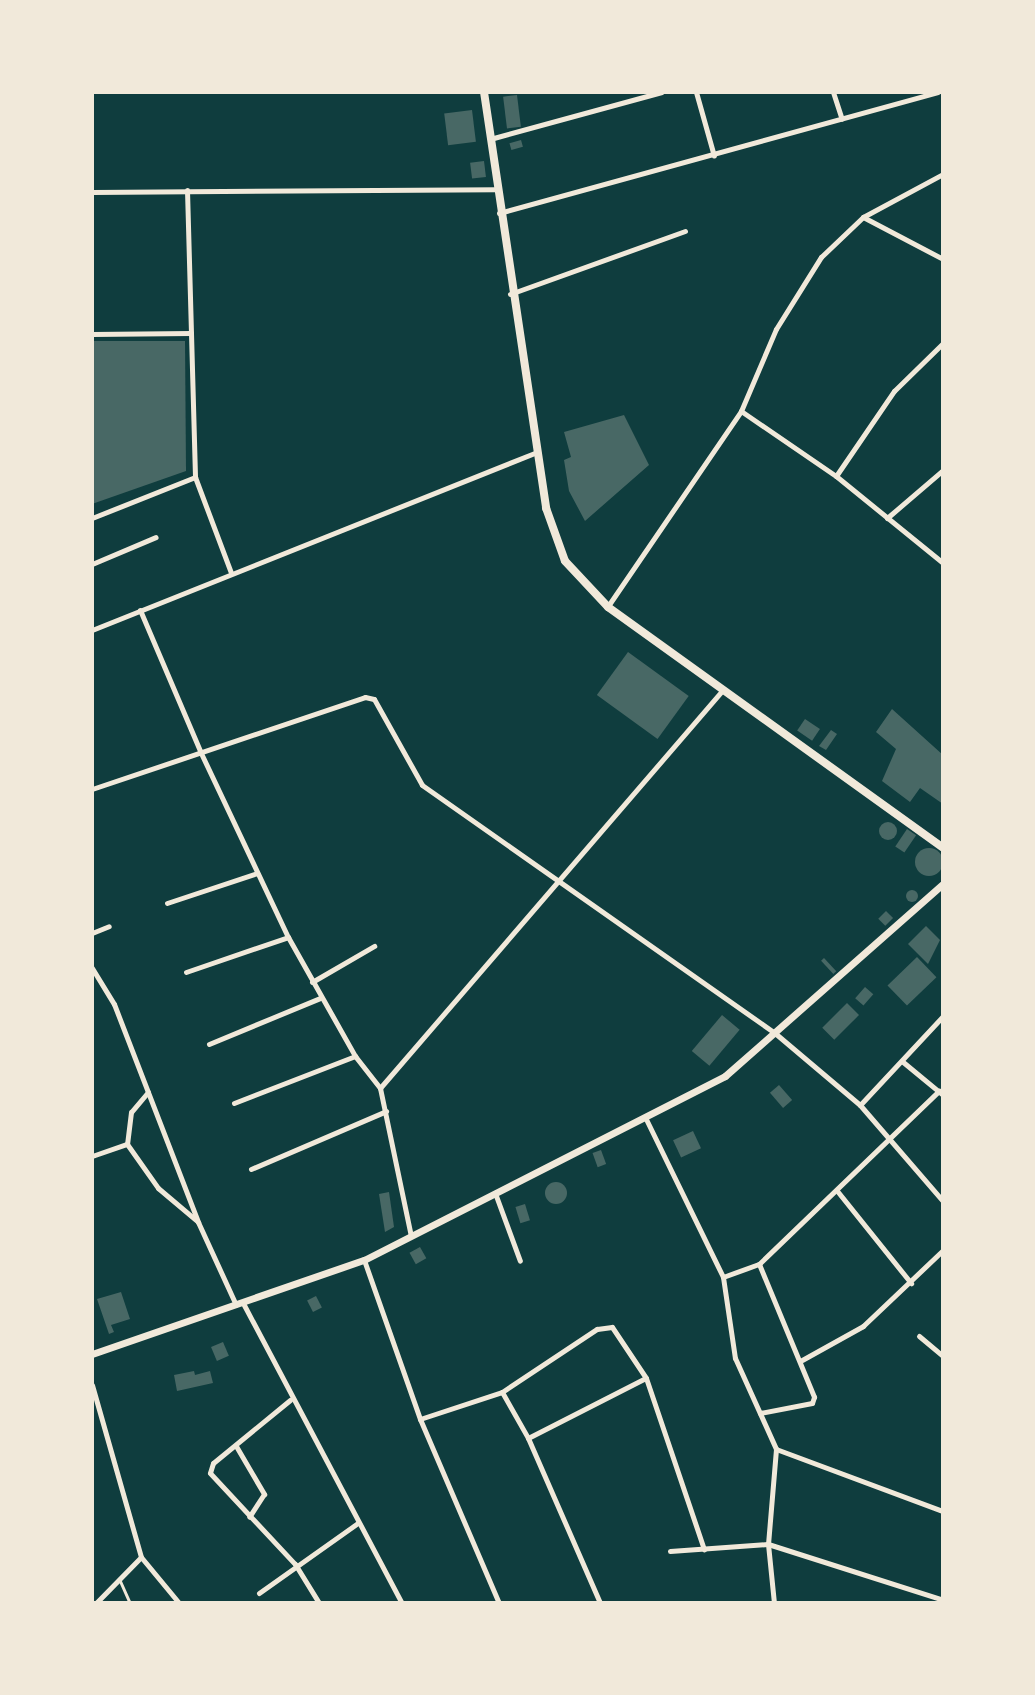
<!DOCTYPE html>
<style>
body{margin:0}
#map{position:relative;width:1035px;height:1695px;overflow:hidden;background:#0f3d3e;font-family:"Archivo Narrow",sans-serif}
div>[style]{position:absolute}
.building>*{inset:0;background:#486865;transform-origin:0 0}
.round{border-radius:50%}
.service>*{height:3px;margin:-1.5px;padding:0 1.5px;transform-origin:1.5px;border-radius:1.5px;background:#f1e9da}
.minor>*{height:5px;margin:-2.5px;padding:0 2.5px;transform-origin:2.5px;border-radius:2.5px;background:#f1e9da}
.tertiary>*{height:7px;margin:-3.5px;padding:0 3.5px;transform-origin:3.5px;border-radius:3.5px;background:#f1e9da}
.secondary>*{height:8px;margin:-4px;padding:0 4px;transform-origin:4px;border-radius:4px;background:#f1e9da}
span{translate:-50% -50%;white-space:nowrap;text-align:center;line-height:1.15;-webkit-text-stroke:6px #f1e9da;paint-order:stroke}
.frame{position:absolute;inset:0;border:94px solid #f1e9da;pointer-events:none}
</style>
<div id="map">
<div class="building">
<div style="left:517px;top:95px;width:32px;height:14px;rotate:83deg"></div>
<div style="left:472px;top:110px;width:32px;height:28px;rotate:83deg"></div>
<div style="left:521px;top:140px;width:7px;height:12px;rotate:74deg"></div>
<div style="left:484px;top:161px;width:16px;height:14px;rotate:83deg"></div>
<div style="clip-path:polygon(92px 341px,185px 341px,186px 471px,92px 504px)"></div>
<div style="clip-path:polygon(624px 415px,649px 465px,585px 521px,569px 491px,564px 460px,571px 457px,564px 432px)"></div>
<div style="left:628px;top:652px;width:75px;height:53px;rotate:36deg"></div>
<div style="clip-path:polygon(892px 709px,943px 755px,943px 804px,920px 788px,910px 802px,882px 781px,896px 749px,876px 732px)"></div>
<div style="left:805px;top:719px;width:18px;height:14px;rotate:34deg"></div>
<div style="clip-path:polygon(831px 730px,837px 734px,826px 750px,819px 746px)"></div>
<div class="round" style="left:879px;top:822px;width:18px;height:18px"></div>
<div style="left:907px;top:829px;width:11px;height:21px;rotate:34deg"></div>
<div class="round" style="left:915px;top:848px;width:28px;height:28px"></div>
<div class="round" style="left:906px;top:890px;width:12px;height:12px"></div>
<div style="left:886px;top:911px;width:10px;height:11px;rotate:45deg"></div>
<div style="clip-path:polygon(926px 926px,940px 940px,928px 964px,908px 944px)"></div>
<div style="left:917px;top:957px;width:28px;height:41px;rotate:46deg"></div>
<div style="left:824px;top:958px;width:18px;height:4px;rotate:47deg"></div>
<div style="left:865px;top:987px;width:11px;height:15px;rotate:41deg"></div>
<div style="left:847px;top:1003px;width:17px;height:35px;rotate:45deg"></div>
<div style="left:722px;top:1015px;width:23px;height:47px;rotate:40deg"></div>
<div style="left:779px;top:1085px;width:20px;height:12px;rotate:49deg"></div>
<div style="left:693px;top:1131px;width:19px;height:22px;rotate:65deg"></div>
<div style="left:601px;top:1150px;width:15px;height:9px;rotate:70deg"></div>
<div class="round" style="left:545px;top:1182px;width:22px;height:22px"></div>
<div style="clip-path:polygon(389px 1192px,394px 1227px,385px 1232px,379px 1194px)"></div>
<div style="left:525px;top:1204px;width:17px;height:10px;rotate:73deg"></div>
<div style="left:420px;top:1247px;width:13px;height:12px;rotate:61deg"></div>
<div style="clip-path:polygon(121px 1292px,130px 1319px,111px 1325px,114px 1332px,109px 1334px,97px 1299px)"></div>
<div style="left:316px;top:1296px;width:13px;height:10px;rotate:63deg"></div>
<div style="left:223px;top:1342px;width:15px;height:13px;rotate:67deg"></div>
<div style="clip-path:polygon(194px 1371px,195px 1375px,210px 1371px,213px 1383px,177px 1391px,174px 1375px)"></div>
</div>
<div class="service">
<div style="left:120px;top:1581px;width:24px;rotate:66deg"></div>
</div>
<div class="minor">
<div style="left:696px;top:92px;width:66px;rotate:74.3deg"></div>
<div style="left:833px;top:92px;width:28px;rotate:72deg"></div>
<div style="left:490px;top:139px;width:178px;rotate:-15.3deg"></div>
<div style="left:187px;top:190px;width:287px;rotate:88.4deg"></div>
<div style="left:195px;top:477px;width:103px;rotate:69.4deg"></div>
<div style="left:92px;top:192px;width:404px;rotate:-0.4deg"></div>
<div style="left:499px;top:213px;width:455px;rotate:-15.4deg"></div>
<div style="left:863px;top:217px;width:90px;rotate:27.7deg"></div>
<div style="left:510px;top:294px;width:186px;rotate:-19.8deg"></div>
<div style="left:92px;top:334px;width:99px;rotate:-0.6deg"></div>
<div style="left:741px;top:411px;width:115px;rotate:34.4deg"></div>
<div style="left:836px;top:476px;width:138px;rotate:39.1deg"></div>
<div style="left:836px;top:476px;width:103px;rotate:-55.7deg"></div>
<div style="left:894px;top:391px;width:69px;rotate:-44.4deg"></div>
<div style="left:92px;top:518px;width:111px;rotate:-21.7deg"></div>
<div style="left:887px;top:518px;width:74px;rotate:-40.6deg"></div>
<div style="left:92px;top:564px;width:69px;rotate:-22.9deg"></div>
<div style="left:608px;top:606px;width:236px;rotate:-55.7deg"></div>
<div style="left:741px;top:411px;width:89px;rotate:-66.9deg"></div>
<div style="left:776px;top:329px;width:85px;rotate:-58deg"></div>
<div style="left:821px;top:257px;width:58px;rotate:-43.6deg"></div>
<div style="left:863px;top:217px;width:91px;rotate:-28.3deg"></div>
<div style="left:140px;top:610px;width:153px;rotate:66.9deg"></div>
<div style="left:200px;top:751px;width:206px;rotate:64.7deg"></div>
<div style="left:288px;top:937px;width:137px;rotate:60.6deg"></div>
<div style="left:355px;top:1056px;width:41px;rotate:52deg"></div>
<div style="left:380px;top:1088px;width:151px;rotate:78.2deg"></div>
<div style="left:92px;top:630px;width:478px;rotate:-21.8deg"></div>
<div style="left:92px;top:789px;width:288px;rotate:-18.6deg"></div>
<div style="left:365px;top:697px;width:9px;rotate:13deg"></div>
<div style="left:374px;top:699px;width:98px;rotate:60.8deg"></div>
<div style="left:422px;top:785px;width:433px;rotate:35.1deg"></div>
<div style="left:776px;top:1034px;width:110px;rotate:40.2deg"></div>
<div style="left:860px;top:1105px;width:127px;rotate:49.2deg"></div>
<div style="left:167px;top:903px;width:95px;rotate:-18.4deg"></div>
<div style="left:92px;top:933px;width:18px;rotate:-22deg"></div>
<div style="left:92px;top:968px;width:42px;rotate:58.6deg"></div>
<div style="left:114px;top:1004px;width:234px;rotate:68.9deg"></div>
<div style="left:198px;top:1222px;width:91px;rotate:65.4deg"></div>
<div style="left:186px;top:972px;width:108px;rotate:-18.9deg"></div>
<div style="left:312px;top:982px;width:72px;rotate:-30.1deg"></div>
<div style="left:209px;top:1044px;width:120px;rotate:-22.5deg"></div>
<div style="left:903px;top:1062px;width:52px;rotate:39.5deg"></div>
<div style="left:380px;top:1088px;width:523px;rotate:-49.27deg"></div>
<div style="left:148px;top:1092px;width:26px;rotate:130deg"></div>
<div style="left:131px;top:1112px;width:32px;rotate:97deg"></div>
<div style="left:127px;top:1144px;width:54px;rotate:54.8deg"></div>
<div style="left:158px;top:1188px;width:51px;rotate:40.2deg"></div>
<div style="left:234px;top:1103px;width:130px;rotate:-21.2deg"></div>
<div style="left:860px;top:1105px;width:122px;rotate:-47deg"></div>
<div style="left:645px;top:1117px;width:178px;rotate:64deg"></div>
<div style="left:723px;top:1277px;width:82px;rotate:81.6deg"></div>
<div style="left:735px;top:1358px;width:100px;rotate:65.7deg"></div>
<div style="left:776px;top:1449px;width:95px;rotate:94.8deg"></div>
<div style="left:768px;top:1544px;width:59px;rotate:84.2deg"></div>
<div style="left:92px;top:1156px;width:37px;rotate:-19deg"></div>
<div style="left:251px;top:1169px;width:147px;rotate:-23.2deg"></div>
<div style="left:838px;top:1192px;width:117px;rotate:51.3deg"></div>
<div style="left:495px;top:1193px;width:72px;rotate:69.8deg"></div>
<div style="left:364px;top:1260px;width:169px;rotate:70.6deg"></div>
<div style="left:420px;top:1419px;width:200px;rotate:66.8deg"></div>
<div style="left:759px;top:1264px;width:144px;rotate:67.5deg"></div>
<div style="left:814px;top:1397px;width:6px;rotate:108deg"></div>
<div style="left:812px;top:1403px;width:53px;rotate:169.1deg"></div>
<div style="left:723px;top:1277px;width:38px;rotate:-20deg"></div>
<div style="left:759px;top:1264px;width:250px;rotate:-43.9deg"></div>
<div style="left:244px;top:1305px;width:337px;rotate:62.1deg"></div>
<div style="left:919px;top:1336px;width:31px;rotate:40deg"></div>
<div style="left:802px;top:1360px;width:70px;rotate:-29.1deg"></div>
<div style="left:863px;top:1326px;width:110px;rotate:-43.5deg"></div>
<div style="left:92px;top:1385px;width:179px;rotate:74.1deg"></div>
<div style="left:141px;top:1557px;width:60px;rotate:50.4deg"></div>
<div style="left:502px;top:1392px;width:53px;rotate:60.5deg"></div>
<div style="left:528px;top:1438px;width:180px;rotate:66.4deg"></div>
<div style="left:290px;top:1400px;width:99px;rotate:140.7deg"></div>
<div style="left:213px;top:1463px;width:10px;rotate:107deg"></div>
<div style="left:210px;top:1473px;width:125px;rotate:47deg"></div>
<div style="left:295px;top:1564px;width:46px;rotate:58.4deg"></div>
<div style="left:420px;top:1419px;width:86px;rotate:-18.2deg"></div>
<div style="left:502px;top:1392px;width:114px;rotate:-33.6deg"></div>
<div style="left:597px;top:1329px;width:15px;rotate:-8deg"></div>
<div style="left:612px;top:1327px;width:61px;rotate:56.3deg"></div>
<div style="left:646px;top:1378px;width:181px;rotate:71.3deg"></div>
<div style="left:528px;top:1438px;width:132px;rotate:-27deg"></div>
<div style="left:236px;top:1446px;width:56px;rotate:59.7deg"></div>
<div style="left:264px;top:1494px;width:27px;rotate:123deg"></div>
<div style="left:776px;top:1449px;width:178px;rotate:20.4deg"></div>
<div style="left:670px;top:1551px;width:98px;rotate:-4.1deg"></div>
<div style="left:768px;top:1544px;width:184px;rotate:17.7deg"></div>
<div style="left:259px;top:1593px;width:121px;rotate:-35.3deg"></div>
<div style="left:96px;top:1603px;width:64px;rotate:-45.6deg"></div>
</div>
<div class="tertiary">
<div style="left:92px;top:1354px;width:288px;rotate:-19.1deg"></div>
<div style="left:364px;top:1260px;width:405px;rotate:-27deg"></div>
<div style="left:725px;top:1076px;width:290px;rotate:-41.4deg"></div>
</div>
<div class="secondary">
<div style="left:484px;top:92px;width:421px;rotate:81.5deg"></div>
<div style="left:546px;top:508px;width:56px;rotate:70.3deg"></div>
<div style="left:565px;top:561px;width:63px;rotate:46.9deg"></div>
<div style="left:608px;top:607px;width:413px;rotate:35.7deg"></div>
</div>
<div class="frame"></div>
</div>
